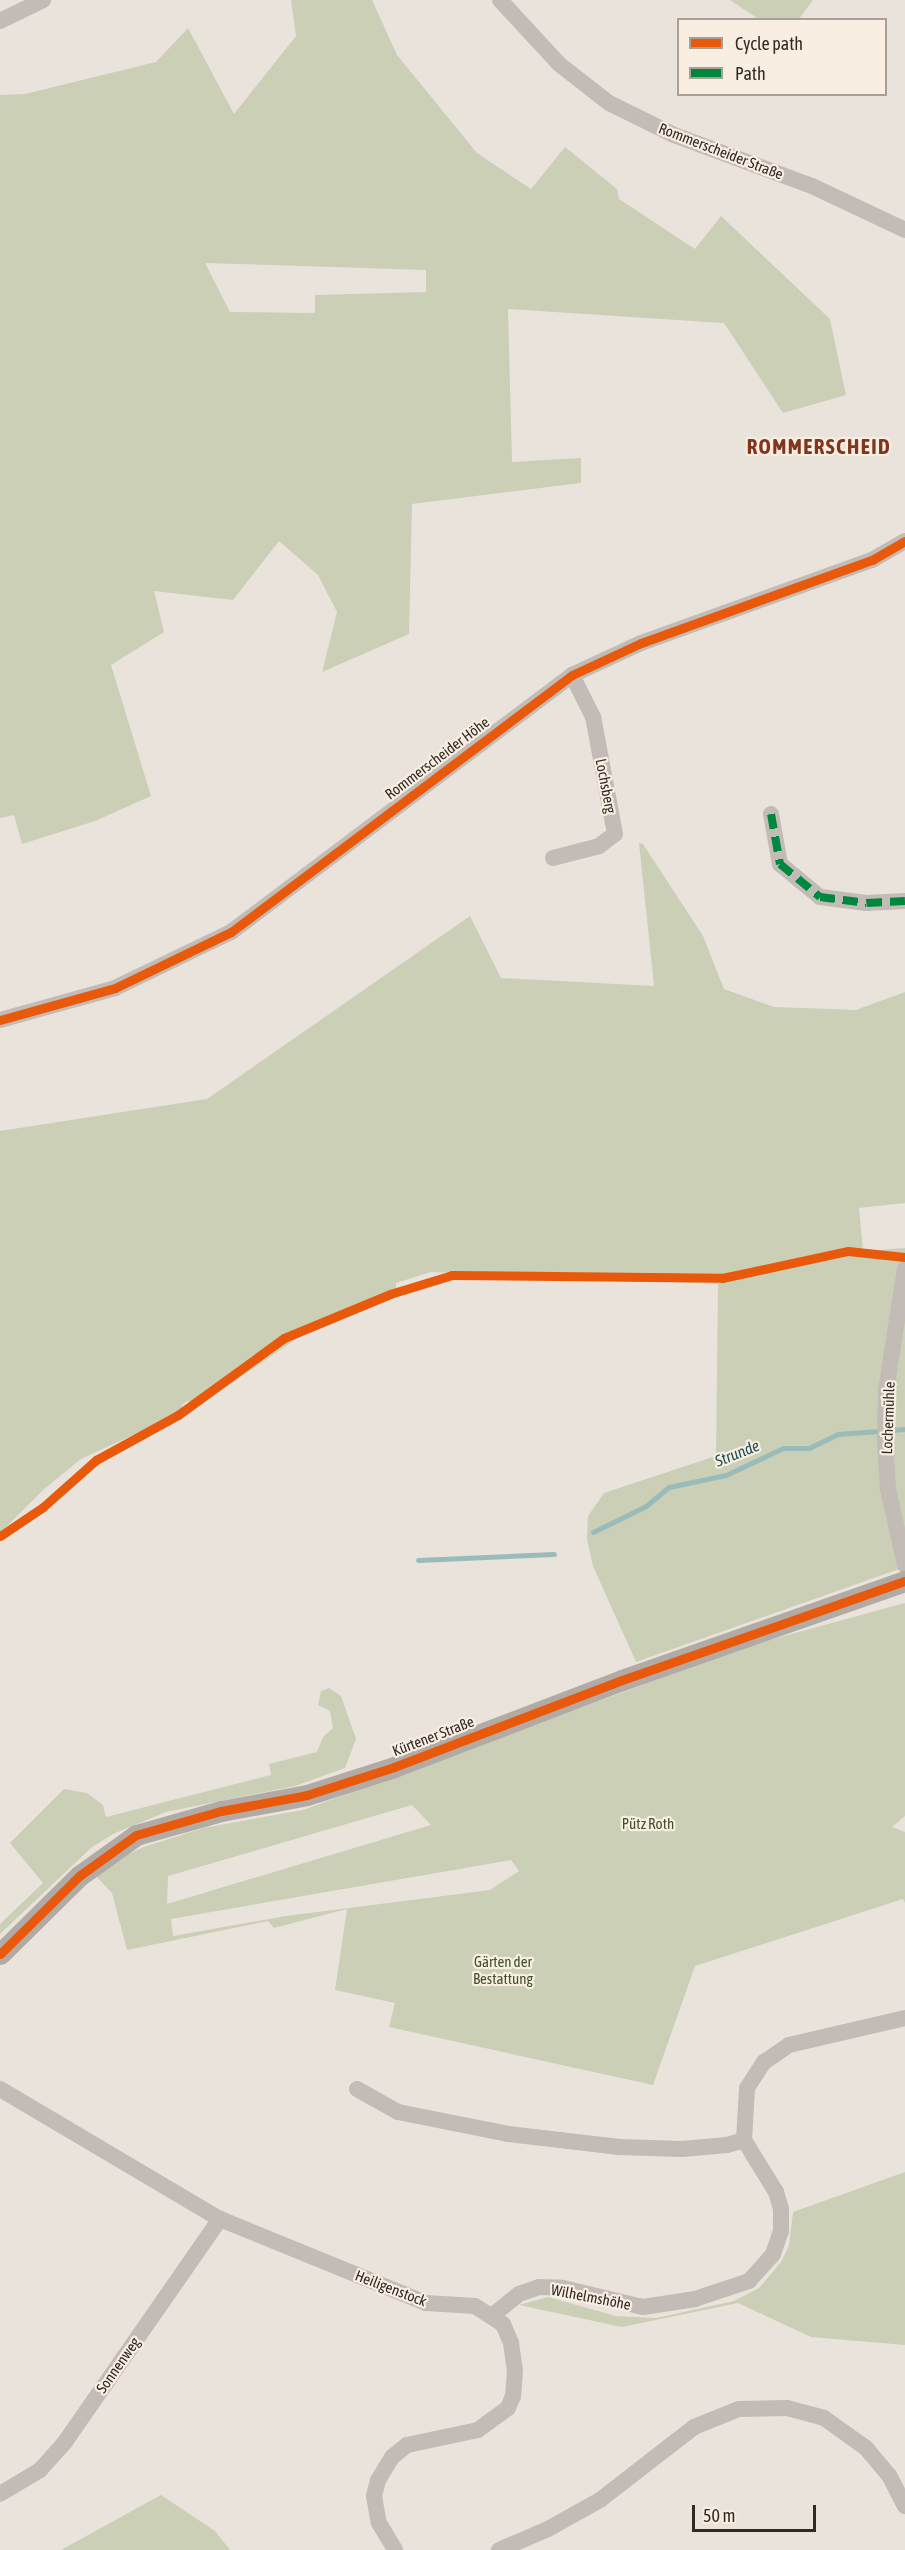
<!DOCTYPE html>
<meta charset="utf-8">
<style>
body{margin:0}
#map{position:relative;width:905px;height:2550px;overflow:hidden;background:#eae3dc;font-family:"Asap Condensed",sans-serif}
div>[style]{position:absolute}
.green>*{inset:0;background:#cbcfb6}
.stream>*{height:5px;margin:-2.5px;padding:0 2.5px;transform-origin:2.5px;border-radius:2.5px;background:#99bcba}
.minor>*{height:16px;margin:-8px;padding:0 8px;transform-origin:8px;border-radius:8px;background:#c2bbb6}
.major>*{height:21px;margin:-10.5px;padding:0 10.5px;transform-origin:10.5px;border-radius:10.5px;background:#b1aaa5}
.quiet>*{height:8px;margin-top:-4px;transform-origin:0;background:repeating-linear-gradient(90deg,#00873e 0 15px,transparent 0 23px)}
.cycleway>*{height:9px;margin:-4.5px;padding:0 4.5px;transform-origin:4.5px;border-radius:4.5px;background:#e8590c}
span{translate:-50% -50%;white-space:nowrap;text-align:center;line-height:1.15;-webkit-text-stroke:4.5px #f8eee2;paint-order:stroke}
.street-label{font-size:15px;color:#322925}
.park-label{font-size:15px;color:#425029}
.water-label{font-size:16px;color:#1c5053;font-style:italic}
.district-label{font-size:21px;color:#80351f;font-weight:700;letter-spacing:1.5px}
.legend{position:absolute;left:677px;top:18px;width:210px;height:78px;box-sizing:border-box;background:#f8eee2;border:2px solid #a99f96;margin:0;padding:8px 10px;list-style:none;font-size:18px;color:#322925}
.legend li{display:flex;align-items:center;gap:12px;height:30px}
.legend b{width:30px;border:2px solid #a99f96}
.scale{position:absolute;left:692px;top:2505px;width:124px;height:27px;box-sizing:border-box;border:3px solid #322925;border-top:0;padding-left:8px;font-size:18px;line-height:21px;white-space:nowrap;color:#322925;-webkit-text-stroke:4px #f8eee2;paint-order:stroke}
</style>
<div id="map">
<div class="green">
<div style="clip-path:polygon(evenodd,291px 0,372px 0,397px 55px,477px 153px,531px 189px,565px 147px,617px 189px,619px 199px,695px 249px,721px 216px,830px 319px,846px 395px,783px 413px,724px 323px,508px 309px,512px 462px,581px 458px,581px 483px,412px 504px,409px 634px,322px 672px,337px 612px,318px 575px,279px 541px,233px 600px,154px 591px,164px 632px,111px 665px,151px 796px,95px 821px,22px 844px,14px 815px,0 818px,0 95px,25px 94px,156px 62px,188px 28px,234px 114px,296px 36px,291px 0,205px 263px,426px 270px,426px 292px,315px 295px,315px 313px,230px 312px,205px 263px)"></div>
<div style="clip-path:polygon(730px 0,813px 0,799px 19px,760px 20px)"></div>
<div style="clip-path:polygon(639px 843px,643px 844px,703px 936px,724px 989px,774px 1007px,856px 1010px,905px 992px,905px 1203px,859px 1208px,863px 1251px,905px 1248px,905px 1567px,636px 1662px,593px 1566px,587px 1539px,588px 1516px,604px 1493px,716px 1456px,718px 1284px,431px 1272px,396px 1283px,396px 1291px,315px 1326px,200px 1405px,187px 1401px,182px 1405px,181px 1413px,81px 1459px,43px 1490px,0 1533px,0 1131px,207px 1099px,470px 916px,501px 978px,654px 986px)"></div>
<div style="clip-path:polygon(evenodd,905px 1603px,905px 1816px,892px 1827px,905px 1832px,905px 1903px,903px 1899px,695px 1966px,653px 2085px,389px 2027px,395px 2003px,335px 1990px,347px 1909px,274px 1928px,268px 1921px,127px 1950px,112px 1893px,96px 1876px,121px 1857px,144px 1847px,203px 1828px,303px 1810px,751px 1645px,905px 1603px,412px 1805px,431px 1825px,167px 1904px,168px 1876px,412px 1805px,905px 1603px,511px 1860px,519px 1871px,490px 1890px,286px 1916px,173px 1936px,171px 1919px,511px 1860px)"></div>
<div style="clip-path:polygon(329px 1688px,341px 1696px,356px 1739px,345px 1768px,295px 1786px,166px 1812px,113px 1834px,91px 1848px,0 1934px,0 1924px,43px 1883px,10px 1843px,64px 1789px,87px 1793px,103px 1805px,106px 1817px,271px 1775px,269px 1764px,317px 1752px,323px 1737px,333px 1728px,330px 1711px,318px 1705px,321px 1691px)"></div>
<div style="clip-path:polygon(905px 2172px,905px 2345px,811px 2337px,738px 2303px,622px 2327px,519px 2305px,548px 2297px,616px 2316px,656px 2318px,734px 2301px,759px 2288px,781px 2262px,789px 2246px,793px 2212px)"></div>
<div style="clip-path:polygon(161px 2495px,215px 2531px,230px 2550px,61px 2550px)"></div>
</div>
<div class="stream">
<div style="left:593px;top:1532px;width:59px;rotate:-26.1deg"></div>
<div style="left:646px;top:1506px;width:30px;rotate:-40deg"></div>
<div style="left:669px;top:1487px;width:58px;rotate:-11.9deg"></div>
<div style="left:726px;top:1475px;width:63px;rotate:-25.3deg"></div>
<div style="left:783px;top:1448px;width:26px"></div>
<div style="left:809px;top:1448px;width:32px;rotate:-26deg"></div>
<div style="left:838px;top:1434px;width:67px;rotate:-4.3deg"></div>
<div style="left:418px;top:1560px;width:136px;rotate:-2.5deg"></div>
</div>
<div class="minor">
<div style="left:500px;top:0;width:87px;rotate:47.3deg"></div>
<div style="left:559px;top:64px;width:63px;rotate:38deg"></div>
<div style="left:609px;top:103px;width:72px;rotate:26.2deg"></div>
<div style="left:674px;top:135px;width:147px;rotate:20.3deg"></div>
<div style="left:812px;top:186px;width:103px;rotate:25.3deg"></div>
<div style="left:0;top:21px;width:48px;rotate:-26deg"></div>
<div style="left:771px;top:814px;width:51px;rotate:79.8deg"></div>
<div style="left:780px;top:864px;width:52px;rotate:39.5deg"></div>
<div style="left:820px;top:897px;width:47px;rotate:7.3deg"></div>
<div style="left:867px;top:903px;width:38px;rotate:-3deg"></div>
<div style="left:553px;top:858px;width:48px;rotate:-14.6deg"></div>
<div style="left:599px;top:846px;width:20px;rotate:-37deg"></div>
<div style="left:615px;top:834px;width:119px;rotate:-100.6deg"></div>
<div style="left:593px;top:717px;width:47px;rotate:-116.6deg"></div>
<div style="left:0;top:1020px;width:119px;rotate:-15.5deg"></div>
<div style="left:115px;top:988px;width:129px;rotate:-25.8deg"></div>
<div style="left:231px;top:932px;width:427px;rotate:-37deg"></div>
<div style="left:572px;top:675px;width:76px;rotate:-24.9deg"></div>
<div style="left:641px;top:643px;width:245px;rotate:-19.8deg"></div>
<div style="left:872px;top:560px;width:38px;rotate:-30deg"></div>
<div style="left:905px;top:1269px;width:122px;rotate:98.9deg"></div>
<div style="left:886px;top:1390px;width:50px;rotate:91.1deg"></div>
<div style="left:885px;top:1440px;width:49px;rotate:86.5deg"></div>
<div style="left:888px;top:1489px;width:78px;rotate:77.4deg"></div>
<div style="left:0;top:2089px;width:256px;rotate:30.6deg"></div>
<div style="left:220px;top:2219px;width:222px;rotate:22.2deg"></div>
<div style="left:426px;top:2303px;width:49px;rotate:3.5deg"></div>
<div style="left:475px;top:2306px;width:33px;rotate:33deg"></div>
<div style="left:503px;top:2324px;width:21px;rotate:67deg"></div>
<div style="left:511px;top:2343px;width:27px;rotate:82deg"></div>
<div style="left:515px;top:2370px;width:26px;rotate:94deg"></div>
<div style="left:513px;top:2396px;width:13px;rotate:113deg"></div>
<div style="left:508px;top:2408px;width:37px;rotate:144deg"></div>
<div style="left:478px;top:2430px;width:73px;rotate:168.1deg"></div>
<div style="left:407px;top:2445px;width:19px;rotate:141deg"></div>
<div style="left:392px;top:2457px;width:27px;rotate:121deg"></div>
<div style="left:378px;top:2480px;width:16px;rotate:104deg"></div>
<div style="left:374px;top:2496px;width:27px;rotate:80deg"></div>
<div style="left:379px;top:2523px;width:31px;rotate:59deg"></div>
<div style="left:357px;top:2089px;width:47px;rotate:29.3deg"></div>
<div style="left:398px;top:2112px;width:112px;rotate:11.3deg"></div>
<div style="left:508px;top:2134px;width:112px;rotate:6.7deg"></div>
<div style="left:619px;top:2147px;width:63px;rotate:1.8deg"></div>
<div style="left:682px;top:2149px;width:45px;rotate:-5.1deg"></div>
<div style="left:727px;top:2145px;width:18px;rotate:-16deg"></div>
<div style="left:744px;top:2140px;width:52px;rotate:-86.7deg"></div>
<div style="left:747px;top:2088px;width:31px;rotate:-57deg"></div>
<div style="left:764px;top:2062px;width:30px;rotate:-34deg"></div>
<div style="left:789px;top:2045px;width:119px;rotate:-13.1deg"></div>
<div style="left:493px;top:2315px;width:33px;rotate:-39deg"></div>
<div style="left:519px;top:2294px;width:21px;rotate:-19deg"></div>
<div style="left:539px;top:2287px;width:24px;rotate:2deg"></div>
<div style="left:563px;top:2288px;width:82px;rotate:13.4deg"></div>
<div style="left:643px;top:2307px;width:53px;rotate:-8.7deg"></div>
<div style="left:695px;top:2299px;width:57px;rotate:-18.4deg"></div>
<div style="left:749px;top:2281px;width:36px;rotate:-48deg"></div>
<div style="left:773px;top:2254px;width:24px;rotate:-71deg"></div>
<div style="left:781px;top:2231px;width:22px;rotate:-90deg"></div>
<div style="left:781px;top:2209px;width:18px;rotate:-106deg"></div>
<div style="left:776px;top:2192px;width:61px;rotate:-121.6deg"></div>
<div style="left:0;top:2494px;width:47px;rotate:-31deg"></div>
<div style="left:40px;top:2470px;width:38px;rotate:-48deg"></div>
<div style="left:65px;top:2442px;width:272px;rotate:-55.2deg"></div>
<div style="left:499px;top:2550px;width:53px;rotate:-23.2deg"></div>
<div style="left:548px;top:2529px;width:60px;rotate:-29.1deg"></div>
<div style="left:600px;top:2500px;width:119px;rotate:-37.8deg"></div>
<div style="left:694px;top:2427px;width:48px;rotate:-21.8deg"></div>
<div style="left:739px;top:2409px;width:48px;rotate:-1.2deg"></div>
<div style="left:787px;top:2408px;width:38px;rotate:15deg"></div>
<div style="left:824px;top:2418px;width:52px;rotate:35.5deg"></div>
<div style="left:866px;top:2448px;width:35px;rotate:50deg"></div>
<div style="left:889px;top:2475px;width:35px;rotate:63deg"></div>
</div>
<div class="major">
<div style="left:0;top:1954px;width:111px;rotate:-44.6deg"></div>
<div style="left:79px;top:1876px;width:70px;rotate:-35.7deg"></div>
<div style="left:136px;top:1835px;width:88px;rotate:-15.8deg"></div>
<div style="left:221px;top:1811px;width:87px;rotate:-10.5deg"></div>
<div style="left:307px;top:1795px;width:91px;rotate:-17.8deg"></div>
<div style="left:394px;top:1767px;width:244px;rotate:-20.9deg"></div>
<div style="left:622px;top:1680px;width:300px;rotate:-19.3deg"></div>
</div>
<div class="quiet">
<div style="left:771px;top:814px;width:51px;rotate:79.8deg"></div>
<div style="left:780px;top:864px;width:52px;rotate:39.5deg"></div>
<div style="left:820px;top:897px;width:47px;rotate:7.3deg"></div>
<div style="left:867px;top:903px;width:38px;rotate:-3deg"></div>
</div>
<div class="cycleway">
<div style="left:0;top:1020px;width:119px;rotate:-15.5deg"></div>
<div style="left:115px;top:988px;width:129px;rotate:-25.8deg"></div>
<div style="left:231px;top:932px;width:427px;rotate:-37deg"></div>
<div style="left:572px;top:675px;width:76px;rotate:-24.9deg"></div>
<div style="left:641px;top:643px;width:245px;rotate:-19.8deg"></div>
<div style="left:872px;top:560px;width:38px;rotate:-30deg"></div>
<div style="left:0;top:1536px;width:52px;rotate:-34deg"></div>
<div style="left:43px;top:1507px;width:71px;rotate:-41.6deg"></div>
<div style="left:96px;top:1460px;width:94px;rotate:-28.8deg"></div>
<div style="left:178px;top:1415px;width:131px;rotate:-36deg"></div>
<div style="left:284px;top:1338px;width:115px;rotate:-22.5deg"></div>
<div style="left:390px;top:1294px;width:65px;rotate:-17deg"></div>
<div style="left:452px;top:1275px;width:270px;rotate:0.6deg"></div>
<div style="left:722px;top:1278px;width:129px;rotate:-12.1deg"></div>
<div style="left:848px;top:1251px;width:57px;rotate:6deg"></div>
<div style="left:0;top:1954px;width:111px;rotate:-44.6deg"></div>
<div style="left:79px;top:1876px;width:70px;rotate:-35.7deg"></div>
<div style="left:136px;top:1835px;width:88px;rotate:-15.8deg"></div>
<div style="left:221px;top:1811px;width:87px;rotate:-10.5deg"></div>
<div style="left:307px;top:1795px;width:91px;rotate:-17.8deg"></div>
<div style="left:394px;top:1767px;width:244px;rotate:-20.9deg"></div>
<div style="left:622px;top:1680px;width:300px;rotate:-19.3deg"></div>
</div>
<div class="street-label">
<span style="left:721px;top:151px;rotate:21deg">Rommerscheider Straße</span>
<span style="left:437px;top:758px;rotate:-37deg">Rommerscheider Höhe</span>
<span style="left:606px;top:786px;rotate:79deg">Lochsberg</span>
<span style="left:888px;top:1418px;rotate:-88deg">Lochermühle</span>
<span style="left:433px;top:1736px;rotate:-21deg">Kürtener Straße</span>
<span style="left:391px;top:2288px;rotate:21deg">Heiligenstock</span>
<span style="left:591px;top:2297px;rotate:11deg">Wilhelmshöhe</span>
<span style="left:118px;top:2365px;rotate:-55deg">Sonnenweg</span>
</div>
<div class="park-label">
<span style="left:648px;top:1824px">Pütz Roth</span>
<span style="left:503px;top:1970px">Gärten der<br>Bestattung</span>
</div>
<div class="water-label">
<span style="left:737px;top:1453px;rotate:-22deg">Strunde</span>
</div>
<div class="district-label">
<span style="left:819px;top:446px">ROMMERSCHEID</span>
</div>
<ul class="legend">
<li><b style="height:8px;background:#e8590c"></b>Cycle path</li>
<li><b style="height:8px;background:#00873e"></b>Path</li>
</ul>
<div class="scale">50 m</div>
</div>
